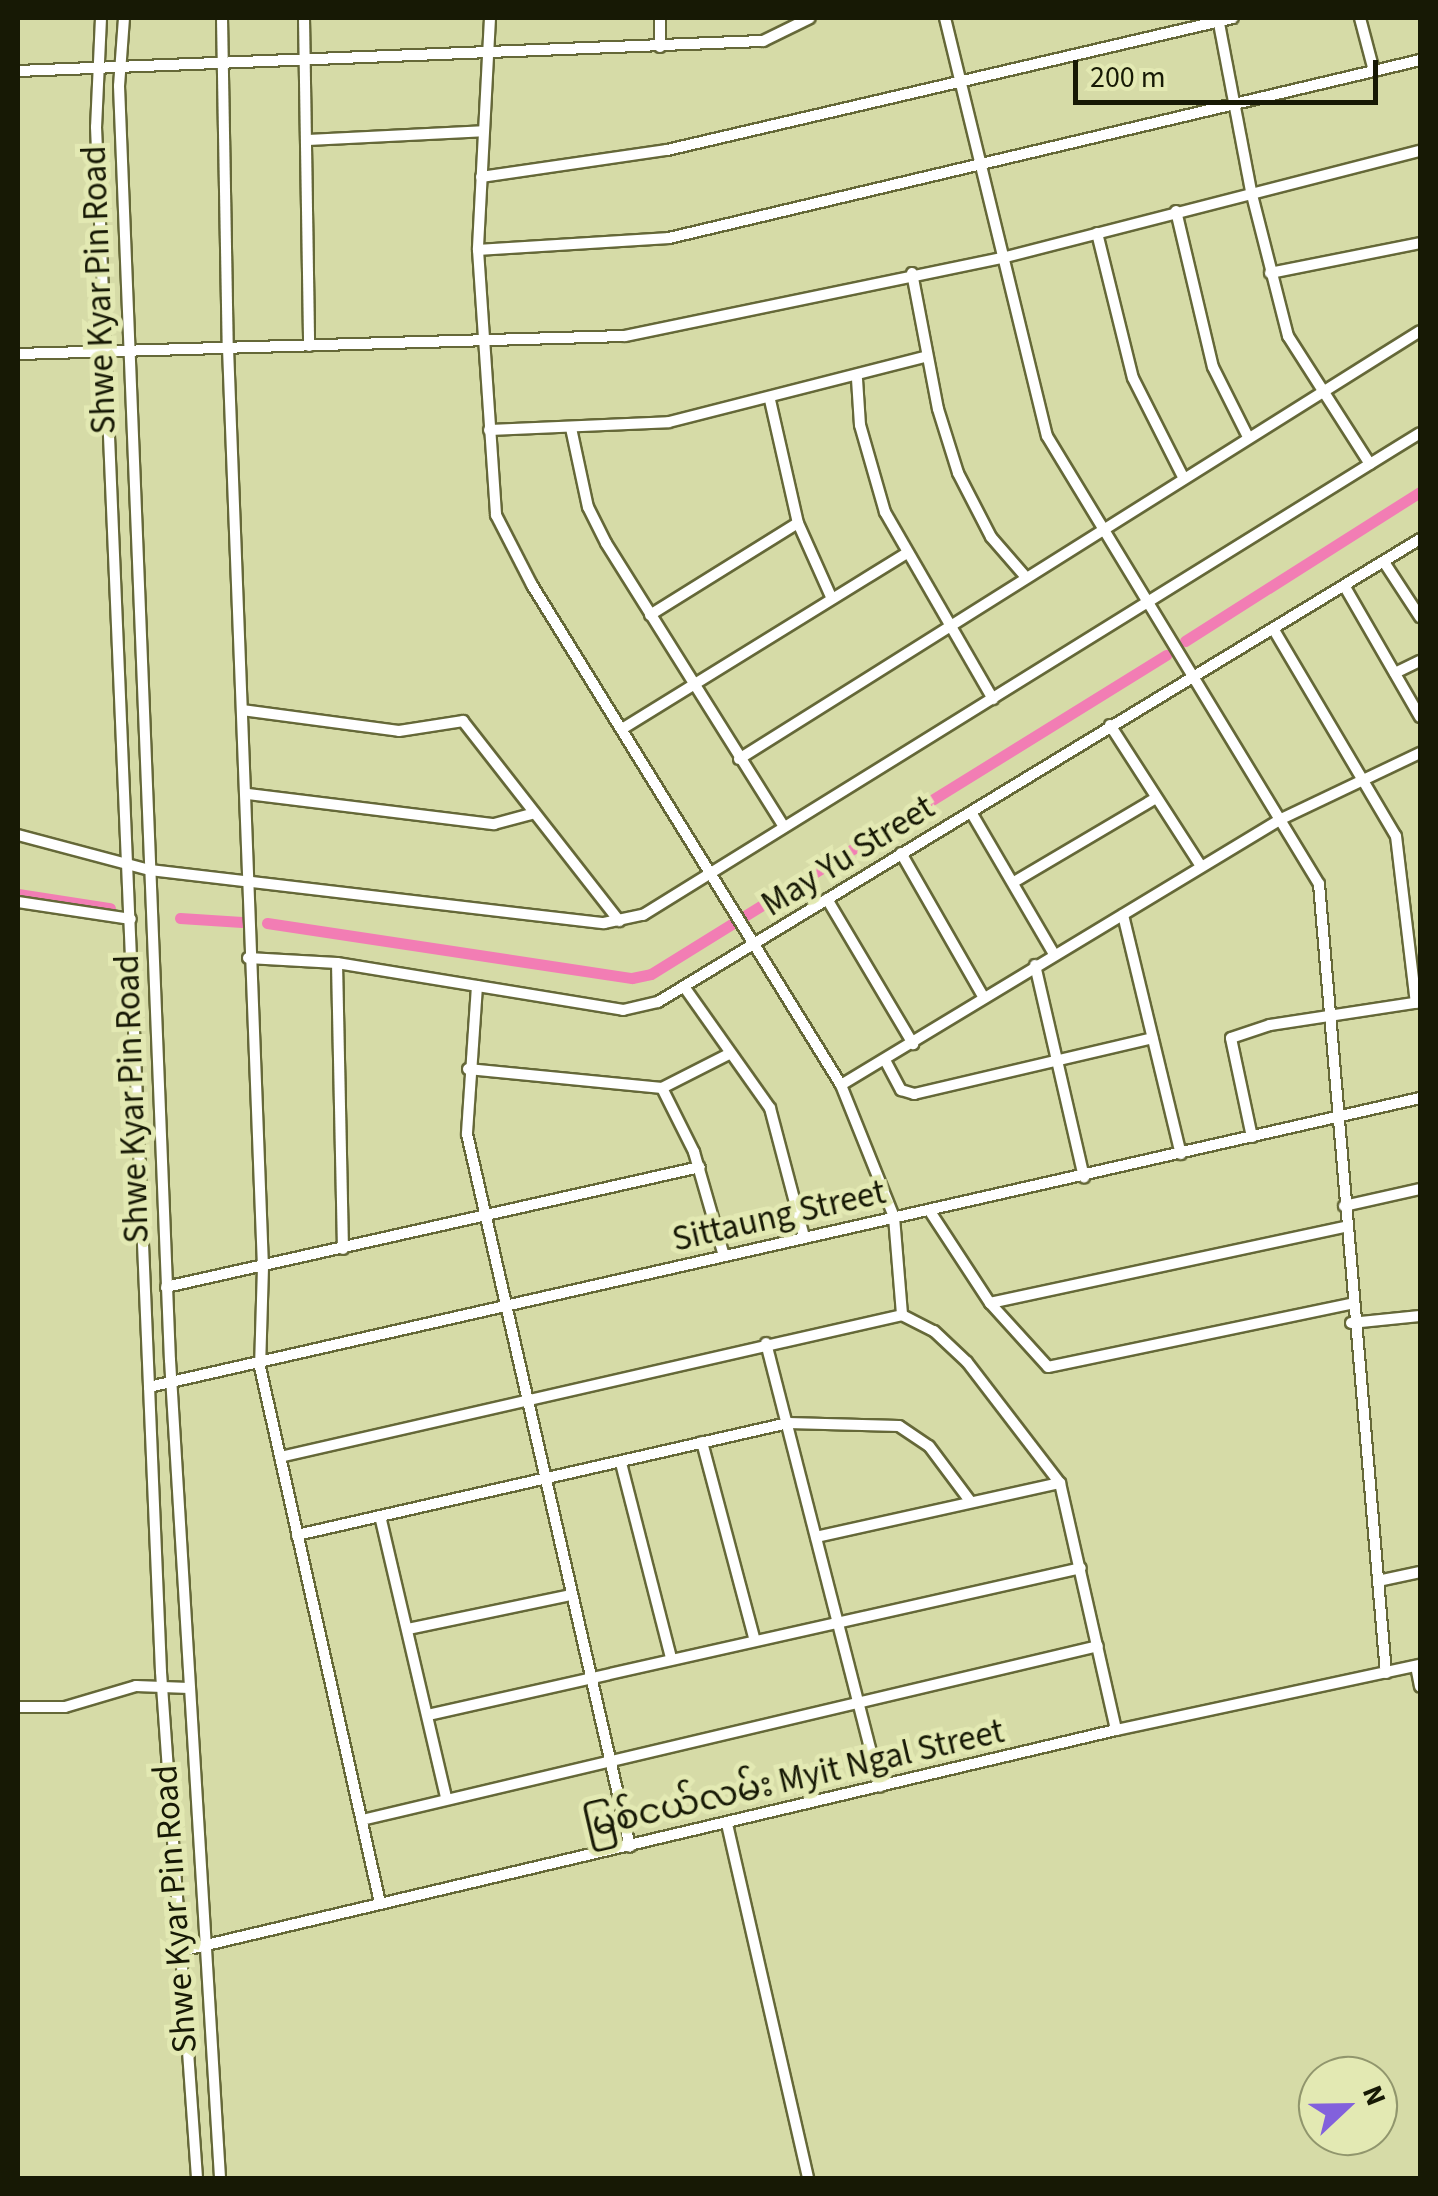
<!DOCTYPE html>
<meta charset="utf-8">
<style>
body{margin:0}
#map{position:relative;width:1438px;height:2196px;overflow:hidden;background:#d6dba7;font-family:"Source Sans 3","Noto Sans Myanmar",sans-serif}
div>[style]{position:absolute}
.canal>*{height:11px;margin:-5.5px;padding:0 5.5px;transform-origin:5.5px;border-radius:5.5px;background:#f27db4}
.roads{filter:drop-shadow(2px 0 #656838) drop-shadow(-2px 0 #656838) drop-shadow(0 2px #656838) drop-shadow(0 -2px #656838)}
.minor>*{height:10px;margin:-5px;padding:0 5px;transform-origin:5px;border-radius:5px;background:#fff}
span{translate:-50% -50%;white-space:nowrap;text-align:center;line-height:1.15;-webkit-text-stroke:10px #e3e9b3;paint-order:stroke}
.street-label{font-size:35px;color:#171905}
.frame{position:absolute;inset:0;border:20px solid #171905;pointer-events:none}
.north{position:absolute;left:1298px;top:2056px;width:100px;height:100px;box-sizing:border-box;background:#e3e9b3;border:2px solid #91966d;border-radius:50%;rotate:68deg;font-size:28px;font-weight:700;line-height:40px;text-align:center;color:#171905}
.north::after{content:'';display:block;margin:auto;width:35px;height:45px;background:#8261dc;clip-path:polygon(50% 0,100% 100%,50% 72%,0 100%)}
.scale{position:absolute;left:1073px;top:60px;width:305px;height:45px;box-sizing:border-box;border:5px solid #171905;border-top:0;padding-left:12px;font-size:30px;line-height:35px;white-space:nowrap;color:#171905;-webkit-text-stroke:8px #e3e9b3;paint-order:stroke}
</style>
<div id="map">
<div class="canal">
<div style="left:1185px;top:641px;width:278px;rotate:-32.4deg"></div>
<div style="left:18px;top:894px;width:93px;rotate:8.7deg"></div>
<div style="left:180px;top:918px;width:62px;rotate:3.7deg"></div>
<div style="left:267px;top:923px;width:369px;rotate:8.6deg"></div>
<div style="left:632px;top:978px;width:19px;rotate:-12deg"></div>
<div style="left:651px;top:974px;width:606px;rotate:-31.77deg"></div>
</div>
<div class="roads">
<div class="minor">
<div style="left:101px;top:18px;width:109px;rotate:92.6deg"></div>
<div style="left:96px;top:127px;width:1546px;rotate:87.59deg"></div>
<div style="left:161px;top:1672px;width:507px;rotate:85.93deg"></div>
<div style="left:124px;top:18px;width:68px;rotate:94.2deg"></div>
<div style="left:119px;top:86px;width:1275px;rotate:87.71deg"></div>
<div style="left:170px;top:1360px;width:820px;rotate:86.5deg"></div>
<div style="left:222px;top:18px;width:330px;rotate:89deg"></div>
<div style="left:228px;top:348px;width:920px;rotate:87.82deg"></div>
<div style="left:263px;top:1267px;width:100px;rotate:91.7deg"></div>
<div style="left:260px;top:1367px;width:549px;rotate:77.38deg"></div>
<div style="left:304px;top:18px;width:328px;rotate:89.1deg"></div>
<div style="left:490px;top:18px;width:232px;rotate:93deg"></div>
<div style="left:478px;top:250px;width:266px;rotate:86.1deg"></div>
<div style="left:496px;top:515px;width:79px;rotate:62.8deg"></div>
<div style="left:532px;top:585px;width:588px;rotate:58.28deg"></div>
<div style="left:841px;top:1085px;width:142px;rotate:68.1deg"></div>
<div style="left:894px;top:1217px;width:98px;rotate:85.3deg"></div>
<div style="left:660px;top:18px;width:29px;rotate:90deg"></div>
<div style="left:945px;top:18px;width:430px;rotate:76.3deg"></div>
<div style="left:1047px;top:436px;width:524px;rotate:58.74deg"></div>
<div style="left:1319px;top:884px;width:792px;rotate:85.15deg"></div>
<div style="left:1218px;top:18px;width:176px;rotate:79.2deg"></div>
<div style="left:1251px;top:191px;width:150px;rotate:75.7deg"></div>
<div style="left:1288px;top:336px;width:152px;rotate:57.4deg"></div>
<div style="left:1360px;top:18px;width:55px;rotate:75.2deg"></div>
<div style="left:18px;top:71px;width:746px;rotate:-2.31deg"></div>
<div style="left:763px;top:41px;width:52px;rotate:-26.1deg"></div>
<div style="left:308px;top:140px;width:175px;rotate:-2.9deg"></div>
<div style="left:481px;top:177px;width:188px;rotate:-8.3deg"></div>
<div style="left:667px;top:150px;width:581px;rotate:-13.13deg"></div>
<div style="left:1176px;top:211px;width:160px;rotate:76.7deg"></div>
<div style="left:1213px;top:367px;width:78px;rotate:63.4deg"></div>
<div style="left:1097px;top:233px;width:149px;rotate:76.1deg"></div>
<div style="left:1133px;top:378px;width:111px;rotate:63.2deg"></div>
<div style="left:478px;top:250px;width:191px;rotate:-3.6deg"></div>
<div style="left:669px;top:238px;width:772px;rotate:-13.33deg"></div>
<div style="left:912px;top:273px;width:138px;rotate:79.2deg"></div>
<div style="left:938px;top:409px;width:67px;rotate:72.6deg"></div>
<div style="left:958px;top:473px;width:72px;rotate:62.7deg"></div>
<div style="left:991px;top:537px;width:50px;rotate:49deg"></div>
<div style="left:1270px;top:273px;width:153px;rotate:-11.3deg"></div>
<div style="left:18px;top:354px;width:607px;rotate:-1.7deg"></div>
<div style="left:625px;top:336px;width:385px;rotate:-11.7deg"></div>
<div style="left:1002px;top:258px;width:431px;rotate:-14.4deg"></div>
<div style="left:857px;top:379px;width:46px;rotate:86.3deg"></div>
<div style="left:860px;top:425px;width:91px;rotate:74deg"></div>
<div style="left:885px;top:512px;width:216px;rotate:60deg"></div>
<div style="left:770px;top:400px;width:126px;rotate:77.2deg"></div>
<div style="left:798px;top:523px;width:83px;rotate:65.9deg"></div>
<div style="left:571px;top:428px;width:81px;rotate:77.9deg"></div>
<div style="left:588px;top:507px;width:40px;rotate:63.4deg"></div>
<div style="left:606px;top:543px;width:335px;rotate:57.9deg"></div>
<div style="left:489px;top:430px;width:180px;rotate:-2.5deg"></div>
<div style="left:669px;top:422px;width:266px;rotate:-14.3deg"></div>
<div style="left:1384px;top:562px;width:66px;rotate:56.8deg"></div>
<div style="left:1345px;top:587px;width:150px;rotate:60deg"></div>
<div style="left:650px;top:615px;width:174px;rotate:-31.9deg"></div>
<div style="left:1274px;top:630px;width:239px;rotate:59.4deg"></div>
<div style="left:1396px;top:836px;width:168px;rotate:83.2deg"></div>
<div style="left:1395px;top:673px;width:28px;rotate:-26deg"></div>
<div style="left:242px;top:710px;width:158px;rotate:7.6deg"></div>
<div style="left:399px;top:731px;width:65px;rotate:-8.9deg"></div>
<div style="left:463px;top:721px;width:254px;rotate:52deg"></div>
<div style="left:1110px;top:725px;width:168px;rotate:57.2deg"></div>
<div style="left:622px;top:729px;width:333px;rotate:-31.7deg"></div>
<div style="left:739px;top:759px;width:804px;rotate:-32.15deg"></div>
<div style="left:248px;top:794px;width:248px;rotate:7deg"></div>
<div style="left:494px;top:824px;width:42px;rotate:-15deg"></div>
<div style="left:971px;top:812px;width:164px;rotate:59.7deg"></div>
<div style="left:18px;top:835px;width:137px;rotate:14.9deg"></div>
<div style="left:150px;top:870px;width:457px;rotate:6.7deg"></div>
<div style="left:604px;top:923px;width:40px;rotate:-12deg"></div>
<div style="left:643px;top:915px;width:914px;rotate:-31.81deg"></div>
<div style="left:901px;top:853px;width:167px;rotate:60.2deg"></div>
<div style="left:1014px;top:882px;width:165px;rotate:-30.6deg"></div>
<div style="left:827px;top:899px;width:169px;rotate:59.3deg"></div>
<div style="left:18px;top:902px;width:114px;rotate:8.6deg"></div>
<div style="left:1123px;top:915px;width:246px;rotate:76.4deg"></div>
<div style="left:248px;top:958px;width:89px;rotate:3.2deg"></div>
<div style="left:337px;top:963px;width:290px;rotate:9.3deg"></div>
<div style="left:623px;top:1010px;width:36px;rotate:-13deg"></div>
<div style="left:658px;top:1002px;width:892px;rotate:-31.28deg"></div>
<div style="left:337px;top:963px;width:286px;rotate:88.8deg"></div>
<div style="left:1035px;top:965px;width:218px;rotate:77deg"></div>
<div style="left:477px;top:986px;width:148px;rotate:93.9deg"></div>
<div style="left:467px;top:1134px;width:731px;rotate:77.12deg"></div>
<div style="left:685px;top:988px;width:147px;rotate:54.7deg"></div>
<div style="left:770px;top:1108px;width:133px;rotate:75.2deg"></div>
<div style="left:886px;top:1062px;width:32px;rotate:62deg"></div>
<div style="left:901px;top:1090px;width:14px;rotate:17deg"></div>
<div style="left:914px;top:1094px;width:245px;rotate:-13.2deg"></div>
<div style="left:468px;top:1069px;width:195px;rotate:5.6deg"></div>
<div style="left:662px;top:1088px;width:75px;rotate:-26.9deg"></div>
<div style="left:841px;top:1085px;width:514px;rotate:-31.15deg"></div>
<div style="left:1281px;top:819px;width:154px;rotate:-25.4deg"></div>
<div style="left:662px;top:1088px;width:72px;rotate:63.4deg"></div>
<div style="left:694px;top:1152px;width:108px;rotate:73.9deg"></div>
<div style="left:1252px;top:1137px;width:101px;rotate:-102deg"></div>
<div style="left:1231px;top:1038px;width:41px;rotate:-18.4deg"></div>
<div style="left:1270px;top:1025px;width:152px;rotate:-8.7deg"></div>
<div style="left:1344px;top:1206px;width:78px;rotate:-12.6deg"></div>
<div style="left:931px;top:1213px;width:108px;rotate:56.8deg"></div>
<div style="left:990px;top:1303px;width:86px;rotate:47.8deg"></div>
<div style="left:1048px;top:1367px;width:309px;rotate:-11.8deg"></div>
<div style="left:166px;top:1287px;width:547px;rotate:-12.67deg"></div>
<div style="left:990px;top:1303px;width:364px;rotate:-12.1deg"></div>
<div style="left:1351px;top:1323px;width:69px;rotate:-5.8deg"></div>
<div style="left:766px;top:1343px;width:458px;rotate:75.6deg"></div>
<div style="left:149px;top:1387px;width:1303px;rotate:-12.81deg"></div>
<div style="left:702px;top:1442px;width:203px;rotate:75.1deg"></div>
<div style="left:280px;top:1457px;width:638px;rotate:-12.86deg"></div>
<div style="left:902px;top:1315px;width:36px;rotate:27deg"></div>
<div style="left:934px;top:1331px;width:45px;rotate:43.2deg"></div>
<div style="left:967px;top:1362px;width:153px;rotate:52.5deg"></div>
<div style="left:1060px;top:1483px;width:253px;rotate:77.2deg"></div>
<div style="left:621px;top:1463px;width:201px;rotate:75.6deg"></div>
<div style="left:381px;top:1520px;width:285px;rotate:76.8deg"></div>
<div style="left:297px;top:1535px;width:504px;rotate:-12.85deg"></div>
<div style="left:788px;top:1423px;width:111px;rotate:1.5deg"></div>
<div style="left:899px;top:1426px;width:36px;rotate:34deg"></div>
<div style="left:929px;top:1446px;width:69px;rotate:53.3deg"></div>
<div style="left:816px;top:1537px;width:250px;rotate:-12.5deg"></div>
<div style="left:1378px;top:1581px;width:43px;rotate:-12.1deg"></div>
<div style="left:408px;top:1629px;width:167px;rotate:-11.8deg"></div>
<div style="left:1416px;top:1666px;width:21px;rotate:79deg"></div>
<div style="left:18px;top:1707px;width:47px"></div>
<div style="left:65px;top:1707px;width:74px;rotate:-16.5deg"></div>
<div style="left:136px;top:1686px;width:53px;rotate:2.2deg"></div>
<div style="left:428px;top:1715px;width:669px;rotate:-12.69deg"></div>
<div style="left:362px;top:1820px;width:756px;rotate:-13.3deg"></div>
<div style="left:727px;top:1824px;width:363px;rotate:77.1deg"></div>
<div style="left:181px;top:1951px;width:961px;rotate:-13.3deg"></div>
<div style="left:1116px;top:1730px;width:311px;rotate:-12.1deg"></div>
</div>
</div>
<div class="street-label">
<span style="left:99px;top:290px;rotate:-92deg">Shwe Kyar Pin Road</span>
<span style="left:848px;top:856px;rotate:-32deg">May Yu Street</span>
<span style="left:132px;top:1099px;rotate:-92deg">Shwe Kyar Pin Road</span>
<span style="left:779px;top:1216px;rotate:-13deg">Sittaung Street</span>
<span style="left:794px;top:1779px;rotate:-13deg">မြစ်ငယ်လမ်း Myit Ngal Street</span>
<span style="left:175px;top:1909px;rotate:-94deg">Shwe Kyar Pin Road</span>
</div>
<div class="frame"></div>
<div class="north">N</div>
<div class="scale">200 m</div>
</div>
